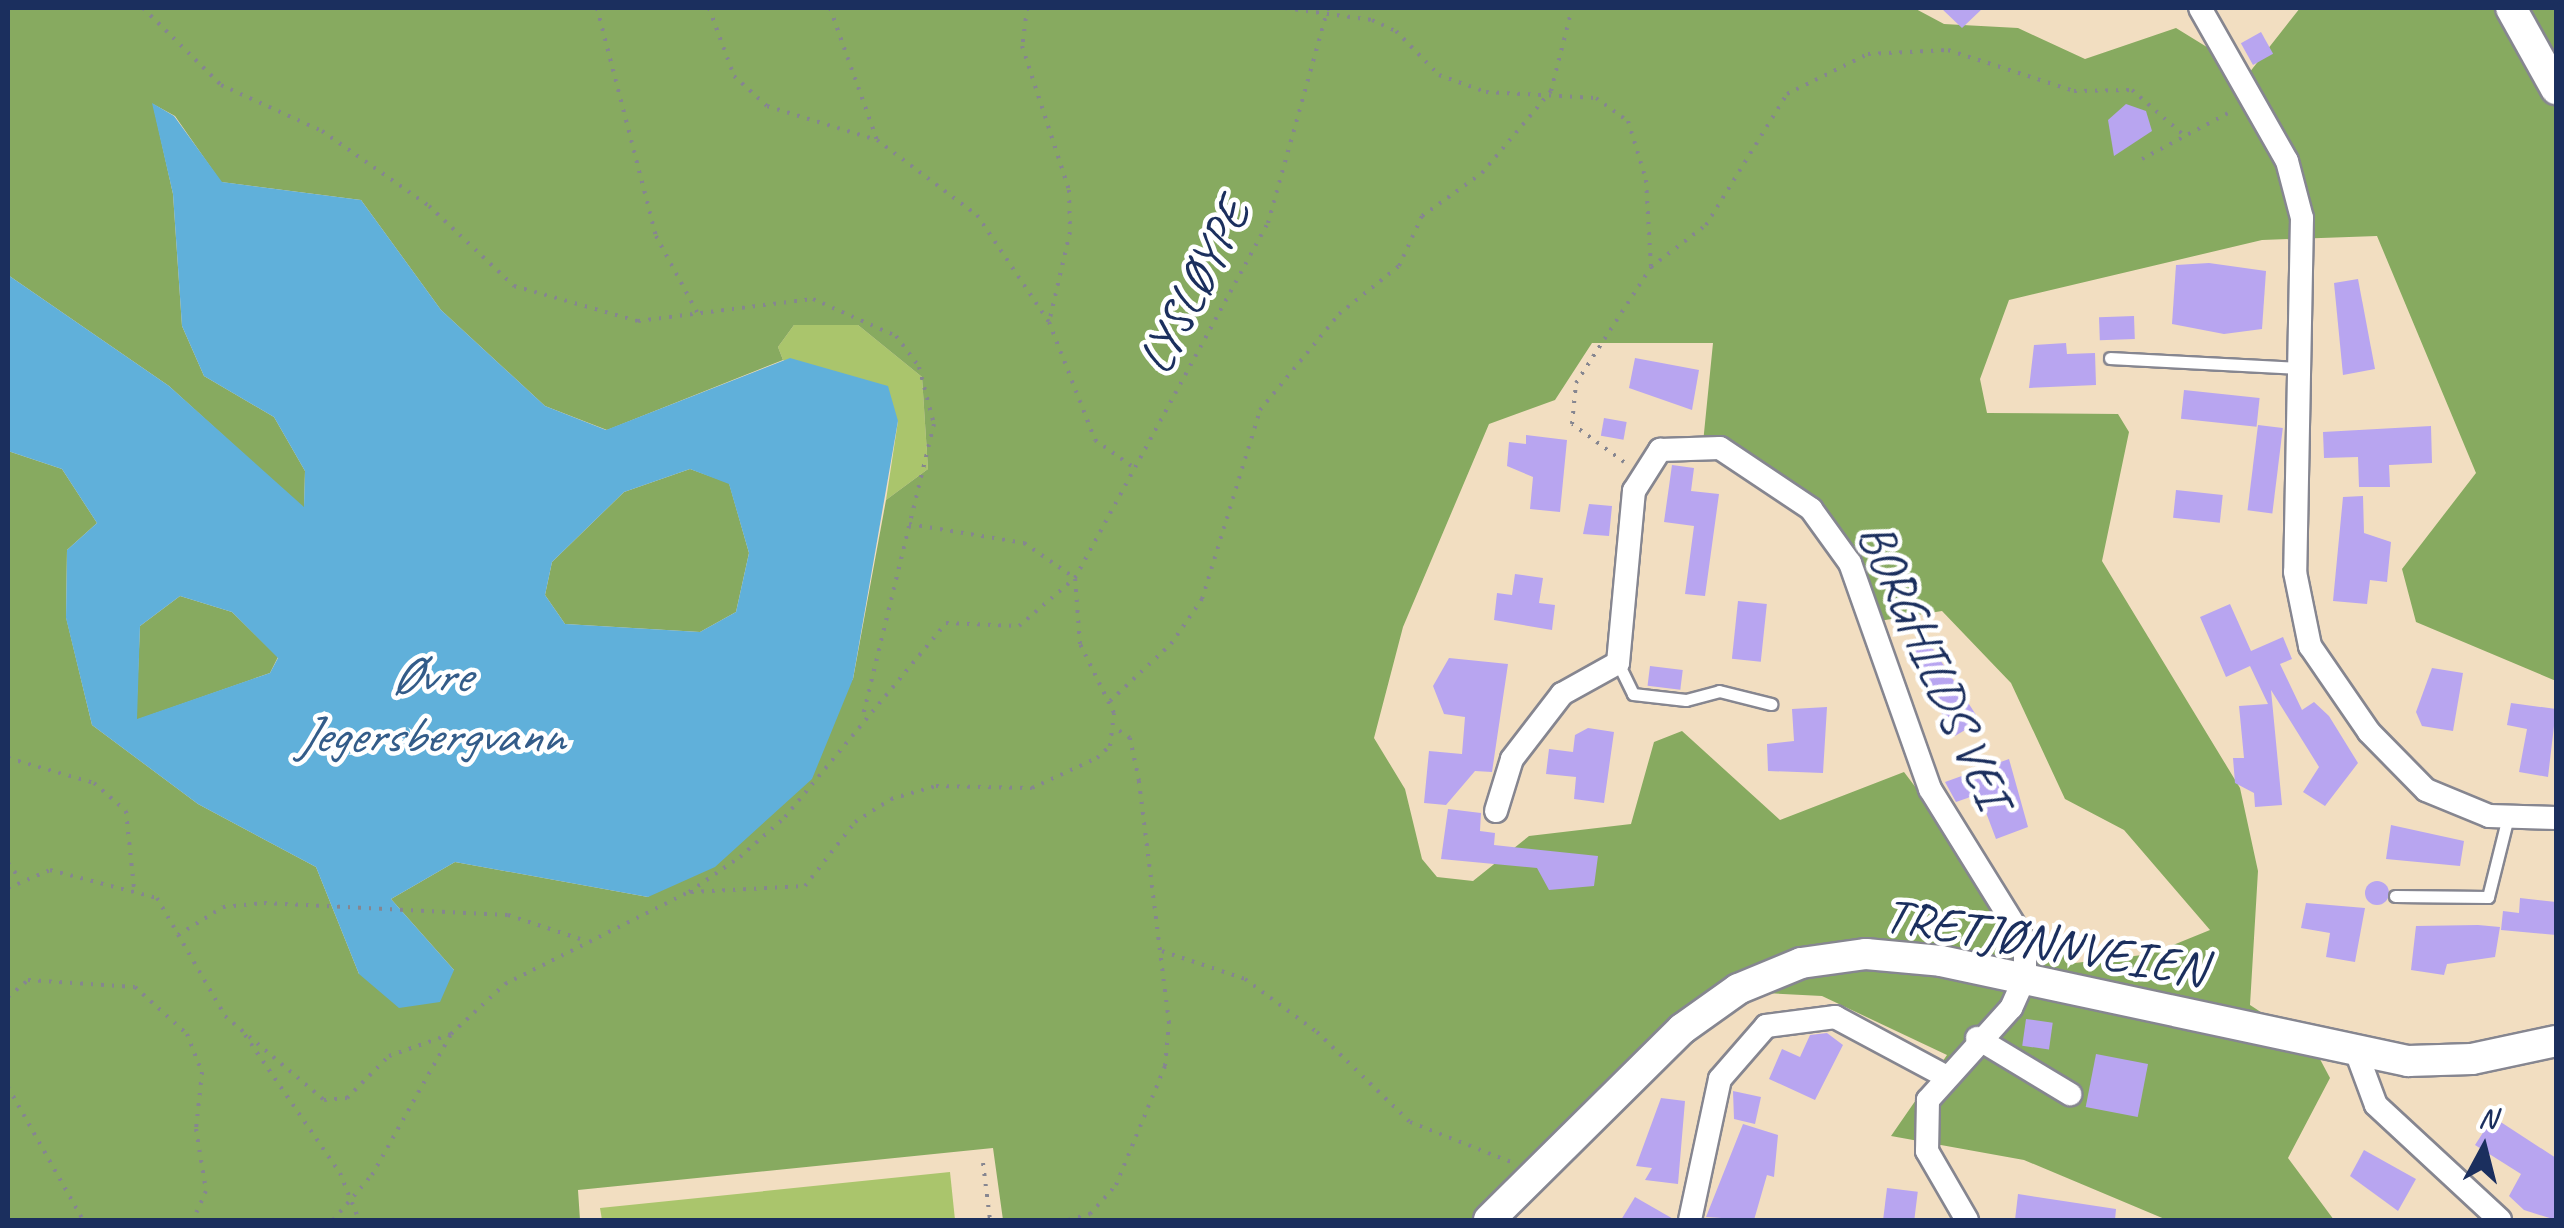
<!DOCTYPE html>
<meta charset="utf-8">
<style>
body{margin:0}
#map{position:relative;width:2564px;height:1228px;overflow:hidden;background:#f2dec1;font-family:Caveat,sans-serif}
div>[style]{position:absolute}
.green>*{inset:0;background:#aac56c}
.forest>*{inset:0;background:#87aa60}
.water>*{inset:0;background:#60b0da}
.building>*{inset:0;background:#b8a5f0;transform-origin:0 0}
.round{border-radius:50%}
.path>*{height:4px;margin-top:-2px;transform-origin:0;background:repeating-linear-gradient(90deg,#868690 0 2.5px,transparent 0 10.5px)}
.roads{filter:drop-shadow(2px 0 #868690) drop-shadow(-2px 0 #868690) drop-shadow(0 2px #868690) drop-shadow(0 -2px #868690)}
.service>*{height:11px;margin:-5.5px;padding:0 5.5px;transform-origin:5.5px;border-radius:5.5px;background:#fff}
.minor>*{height:22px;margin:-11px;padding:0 11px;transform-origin:11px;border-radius:11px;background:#fff}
.tertiary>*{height:30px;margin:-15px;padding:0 15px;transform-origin:15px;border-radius:15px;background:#fff}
span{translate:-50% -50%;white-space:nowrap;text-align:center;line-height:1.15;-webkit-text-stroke:9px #fff;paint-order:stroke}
.street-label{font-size:50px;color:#1b2f5e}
.water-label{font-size:52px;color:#335c89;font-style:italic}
.frame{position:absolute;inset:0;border:10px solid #1b2f5e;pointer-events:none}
.north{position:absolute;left:2434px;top:1098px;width:100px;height:100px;-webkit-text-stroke:8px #fff;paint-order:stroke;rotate:7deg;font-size:28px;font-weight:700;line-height:40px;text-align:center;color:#1b2f5e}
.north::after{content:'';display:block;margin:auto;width:35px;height:45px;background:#1b2f5e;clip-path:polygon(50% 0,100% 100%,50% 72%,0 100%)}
</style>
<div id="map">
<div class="green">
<div style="clip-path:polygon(794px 325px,858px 325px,922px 377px,928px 469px,886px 500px,898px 421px,783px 360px,778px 347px)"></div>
<div style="clip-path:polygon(950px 1172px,955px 1220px,602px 1220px,600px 1208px)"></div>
</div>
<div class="forest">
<div style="clip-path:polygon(evenodd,8px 8px,1914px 8px,1944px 24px,2018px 28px,2085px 59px,2176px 28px,2249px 73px,2300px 8px,2556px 8px,2556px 681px,2416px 622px,2402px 569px,2476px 473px,2377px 236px,2262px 240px,2009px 300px,1980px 379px,1987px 413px,2118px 414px,2129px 432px,2102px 561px,2240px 788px,2258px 871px,2250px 1005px,2313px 1046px,2330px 1078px,2288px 1158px,2334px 1220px,2167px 1220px,2024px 1160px,1891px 1136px,1947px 1055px,1822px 996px,1726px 991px,1484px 1220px,1003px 1220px,993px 1148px,578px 1190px,580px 1220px,8px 1220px,8px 451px,62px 469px,97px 523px,67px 550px,66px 617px,92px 725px,198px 804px,316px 867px,359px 974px,454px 970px,391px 899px,455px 862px,648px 897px,853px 679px,886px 500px,928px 469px,922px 377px,858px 325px,794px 325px,778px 347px,783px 360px,607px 430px,545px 406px,441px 310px,361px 200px,221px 182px,175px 116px,153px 104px,173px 194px,182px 326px,204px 376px,274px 417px,305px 471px,304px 509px,169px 386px,8px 275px,8px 8px,1592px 343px,1713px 343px,1703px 443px,1803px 511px,1879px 621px,1942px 611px,2011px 683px,2065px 799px,2124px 830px,2210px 930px,2151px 954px,2075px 963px,2013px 916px,1904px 772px,1780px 820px,1682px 731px,1654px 742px,1631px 824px,1529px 836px,1473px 881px,1437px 877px,1422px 859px,1405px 789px,1374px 738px,1403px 627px,1489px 424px,1555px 400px,1592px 343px)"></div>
<div style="clip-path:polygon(690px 469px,729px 483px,749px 553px,736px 612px,700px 632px,565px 624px,545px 595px,552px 562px,624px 492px)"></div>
<div style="clip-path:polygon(180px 596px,232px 612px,278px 657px,270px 673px,136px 720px,140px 626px)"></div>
</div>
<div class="water">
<div style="clip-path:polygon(evenodd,152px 103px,174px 116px,222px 182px,361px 200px,441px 310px,545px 406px,606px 430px,790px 358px,888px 386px,898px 421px,853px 679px,812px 779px,715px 867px,648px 897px,455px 862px,391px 899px,454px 970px,440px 1002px,399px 1008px,359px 974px,316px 867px,198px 804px,92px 725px,66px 618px,67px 550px,97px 523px,62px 469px,8px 451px,8px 275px,169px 386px,304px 507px,305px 471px,274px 417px,204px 376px,182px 326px,173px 194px,152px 103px,690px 469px,729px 484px,749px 553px,736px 612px,700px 632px,565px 624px,545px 595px,552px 562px,624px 492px,690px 469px,152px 103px,180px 596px,232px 612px,278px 658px,270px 673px,137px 719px,140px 626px,180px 596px)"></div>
</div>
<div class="building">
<div style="clip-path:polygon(1941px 8px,1983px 8px,1962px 28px)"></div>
<div style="left:2261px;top:32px;width:25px;height:23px;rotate:61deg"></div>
<div style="clip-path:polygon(2126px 104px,2146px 111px,2152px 131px,2114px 156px,2108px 120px)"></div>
<div style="clip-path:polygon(2209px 263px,2266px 271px,2262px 329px,2224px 334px,2172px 324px,2176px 265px)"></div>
<div style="clip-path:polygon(2358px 279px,2375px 369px,2343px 375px,2334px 283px)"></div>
<div style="left:2134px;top:316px;width:23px;height:35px;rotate:88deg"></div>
<div style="clip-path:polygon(2066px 343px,2067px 354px,2095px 353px,2096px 385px,2029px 388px,2034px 345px)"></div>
<div style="clip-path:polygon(1635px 358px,1699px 370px,1692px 410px,1629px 388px)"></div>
<div style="left:2184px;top:390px;width:76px;height:29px;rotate:6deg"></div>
<div style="left:1604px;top:418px;width:23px;height:18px;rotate:10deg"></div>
<div style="left:2258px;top:425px;width:25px;height:86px;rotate:7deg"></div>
<div style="clip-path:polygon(2431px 426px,2432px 463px,2389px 465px,2390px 487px,2359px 487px,2358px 457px,2324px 458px,2323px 432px)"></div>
<div style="clip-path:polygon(1526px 435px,1567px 440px,1560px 512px,1530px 509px,1533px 477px,1507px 466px,1509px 442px,1526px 444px)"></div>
<div style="clip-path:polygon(1672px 465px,1694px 468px,1691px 491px,1719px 494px,1705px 596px,1685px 594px,1694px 526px,1664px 522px)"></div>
<div style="left:2176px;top:490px;width:47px;height:28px;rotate:6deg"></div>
<div style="clip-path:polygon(2363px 496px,2364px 533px,2391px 542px,2387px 582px,2370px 580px,2367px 604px,2333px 601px,2343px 497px)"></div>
<div style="clip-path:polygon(1589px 504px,1612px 506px,1609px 536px,1583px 534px)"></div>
<div style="clip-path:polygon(1515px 574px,1543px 578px,1539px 603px,1555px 605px,1552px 630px,1494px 620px,1497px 593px,1512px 595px)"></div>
<div style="left:1738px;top:601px;width:29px;height:58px;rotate:6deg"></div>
<div style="clip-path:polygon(2230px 604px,2251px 651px,2283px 637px,2292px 659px,2280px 664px,2302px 710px,2314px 702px,2329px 716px,2358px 763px,2325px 806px,2303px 792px,2319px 767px,2271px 690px,2282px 805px,2255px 807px,2254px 793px,2235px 783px,2233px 758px,2244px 758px,2239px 706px,2268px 704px,2250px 666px,2226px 677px,2200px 617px)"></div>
<div style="clip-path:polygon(1924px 635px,1980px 721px,1955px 736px,1904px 649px)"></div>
<div style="clip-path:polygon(1449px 658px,1508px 664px,1492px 772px,1475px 771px,1446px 805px,1424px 803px,1429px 751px,1462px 754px,1465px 717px,1444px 714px,1433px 686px)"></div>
<div style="left:1650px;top:666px;width:33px;height:20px;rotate:7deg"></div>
<div style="clip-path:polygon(2432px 668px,2463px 673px,2453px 731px,2422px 726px,2416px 712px)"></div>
<div style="clip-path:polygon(2511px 703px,2556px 709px,2548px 777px,2519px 772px,2527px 729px,2507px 725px)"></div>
<div style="clip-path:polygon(1827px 707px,1823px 773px,1768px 771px,1767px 744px,1794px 741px,1792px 709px)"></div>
<div style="clip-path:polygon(1588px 728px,1614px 732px,1604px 803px,1574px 799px,1576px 777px,1546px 774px,1549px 749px,1573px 752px,1575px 735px)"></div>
<div style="clip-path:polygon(2009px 759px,2028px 827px,1996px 839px,1979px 794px,1956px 802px,1945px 782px)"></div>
<div style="clip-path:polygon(1448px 809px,1481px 813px,1480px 831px,1495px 833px,1494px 845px,1598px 856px,1594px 886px,1549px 890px,1537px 868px,1441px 859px)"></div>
<div style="clip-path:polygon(2391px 825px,2464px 841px,2460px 866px,2386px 859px)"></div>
<div class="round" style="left:2365px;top:881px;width:24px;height:24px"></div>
<div style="clip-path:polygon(2520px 898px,2556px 902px,2556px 935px,2501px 930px,2503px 911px,2519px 913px)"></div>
<div style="clip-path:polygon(2306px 903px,2365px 908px,2355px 962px,2326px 957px,2330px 933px,2301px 928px)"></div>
<div style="clip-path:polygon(2478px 925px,2500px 927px,2495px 957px,2447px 964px,2444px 975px,2411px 970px,2416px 926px)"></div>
<div style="left:2026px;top:1019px;width:27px;height:27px;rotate:8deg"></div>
<div style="clip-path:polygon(1827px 1033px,1843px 1045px,1815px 1100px,1769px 1079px,1782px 1049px,1800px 1057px,1810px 1035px)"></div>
<div style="left:2096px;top:1054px;width:53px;height:54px;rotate:11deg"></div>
<div style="clip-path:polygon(1733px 1091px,1761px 1097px,1755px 1124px,1734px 1119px)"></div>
<div style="clip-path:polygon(1661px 1098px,1685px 1101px,1678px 1184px,1645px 1180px,1652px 1168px,1636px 1166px)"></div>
<div style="clip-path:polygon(2493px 1117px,2556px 1158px,2556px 1220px,2524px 1210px,2509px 1196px,2521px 1174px,2475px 1145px)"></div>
<div style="clip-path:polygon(1743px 1124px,1778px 1135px,1774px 1177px,1767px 1175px,1754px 1220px,1706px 1217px)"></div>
<div style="clip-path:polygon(2364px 1150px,2416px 1179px,2398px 1211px,2350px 1176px)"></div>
<div style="left:1887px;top:1188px;width:31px;height:32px;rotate:7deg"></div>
<div style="clip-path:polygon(2018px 1194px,2116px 1209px,2115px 1220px,2015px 1220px)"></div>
<div style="clip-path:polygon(1635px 1197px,1675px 1220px,1621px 1220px)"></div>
</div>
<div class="path">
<div style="left:143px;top:8px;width:110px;rotate:44.6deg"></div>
<div style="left:221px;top:85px;width:111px;rotate:24.5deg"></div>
<div style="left:322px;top:131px;width:131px;rotate:35deg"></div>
<div style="left:429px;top:206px;width:117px;rotate:43.3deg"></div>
<div style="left:514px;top:286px;width:129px;rotate:15.8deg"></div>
<div style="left:638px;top:321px;width:176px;rotate:-7.2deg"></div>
<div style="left:813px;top:299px;width:91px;rotate:24deg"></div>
<div style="left:896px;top:336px;width:39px;rotate:53deg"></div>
<div style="left:919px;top:367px;width:59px;rotate:75.3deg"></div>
<div style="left:934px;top:424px;width:301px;rotate:103.7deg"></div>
<div style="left:597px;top:8px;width:236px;rotate:75.5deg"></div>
<div style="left:656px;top:236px;width:91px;rotate:61.7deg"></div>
<div style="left:709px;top:8px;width:72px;rotate:69.8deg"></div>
<div style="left:734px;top:76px;width:45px;rotate:42.3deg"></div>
<div style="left:767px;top:106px;width:115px;rotate:17.2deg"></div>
<div style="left:830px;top:8px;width:140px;rotate:70.4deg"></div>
<div style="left:877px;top:140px;width:125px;rotate:36.9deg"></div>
<div style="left:977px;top:215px;width:129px;rotate:56.1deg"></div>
<div style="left:1049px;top:322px;width:127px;rotate:68.7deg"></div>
<div style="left:1095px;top:440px;width:52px;rotate:35.5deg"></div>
<div style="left:1027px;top:8px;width:38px;rotate:97deg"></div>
<div style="left:1022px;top:46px;width:151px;rotate:71.9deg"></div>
<div style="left:1069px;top:190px;width:42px;rotate:88.6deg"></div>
<div style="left:1070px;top:232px;width:92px;rotate:103.1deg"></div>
<div style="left:1285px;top:8px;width:88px;rotate:7.9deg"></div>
<div style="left:1372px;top:20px;width:26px;rotate:25deg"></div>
<div style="left:1396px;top:31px;width:62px;rotate:45.7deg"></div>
<div style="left:1439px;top:75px;width:50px;rotate:19.9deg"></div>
<div style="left:1486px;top:92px;width:110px;rotate:3.1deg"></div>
<div style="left:1596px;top:98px;width:39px;rotate:36deg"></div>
<div style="left:1628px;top:121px;width:62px;rotate:73deg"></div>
<div style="left:1646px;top:180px;width:87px;rotate:86.7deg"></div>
<div style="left:2142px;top:159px;width:102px;rotate:-28.1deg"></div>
<div style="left:1624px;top:462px;width:64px;rotate:-143.8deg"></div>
<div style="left:1572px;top:424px;width:41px;rotate:-84.4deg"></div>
<div style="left:1576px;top:383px;width:138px;rotate:-57.1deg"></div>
<div style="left:1651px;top:267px;width:69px;rotate:-37.4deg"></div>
<div style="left:1706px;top:225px;width:154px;rotate:-58.3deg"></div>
<div style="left:1787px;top:94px;width:90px;rotate:-26.3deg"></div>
<div style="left:1868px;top:54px;width:80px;rotate:-2.9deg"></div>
<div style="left:1948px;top:50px;width:133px;rotate:18deg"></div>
<div style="left:2074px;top:91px;width:58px;rotate:-1deg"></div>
<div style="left:2132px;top:90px;width:73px;rotate:41.1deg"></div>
<div style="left:909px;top:524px;width:117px;rotate:9.4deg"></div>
<div style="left:1024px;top:543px;width:62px;rotate:34.5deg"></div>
<div style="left:1110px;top:701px;width:83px;rotate:-43.1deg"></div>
<div style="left:1171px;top:644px;width:55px;rotate:-55.4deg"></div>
<div style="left:1202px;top:599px;width:198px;rotate:-72.9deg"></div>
<div style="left:1260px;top:410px;width:124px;rotate:-50.5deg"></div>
<div style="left:1339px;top:314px;width:77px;rotate:-38.7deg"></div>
<div style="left:1399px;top:266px;width:55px;rotate:-65.3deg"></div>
<div style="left:1422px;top:216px;width:74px;rotate:-35.6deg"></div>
<div style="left:1482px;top:173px;width:107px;rotate:-49.9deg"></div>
<div style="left:1551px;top:91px;width:86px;rotate:-75.8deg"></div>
<div style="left:8px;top:758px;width:90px;rotate:16.2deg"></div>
<div style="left:94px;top:783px;width:43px;rotate:41.2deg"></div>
<div style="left:126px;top:811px;width:78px;rotate:84.1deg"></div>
<div style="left:8px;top:863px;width:21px;rotate:53deg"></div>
<div style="left:8px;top:888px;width:46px;rotate:-23.2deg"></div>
<div style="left:50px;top:870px;width:111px;rotate:14.7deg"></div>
<div style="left:157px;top:898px;width:136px;rotate:60deg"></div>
<div style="left:225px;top:1016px;width:130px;rotate:40.3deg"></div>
<div style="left:324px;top:1100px;width:23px;rotate:-5deg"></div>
<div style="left:347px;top:1098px;width:59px;rotate:-45deg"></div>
<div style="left:389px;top:1056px;width:66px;rotate:-19.5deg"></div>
<div style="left:691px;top:892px;width:114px;rotate:-3deg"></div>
<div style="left:805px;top:886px;width:81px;rotate:-52deg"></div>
<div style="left:855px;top:822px;width:43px;rotate:-32.6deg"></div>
<div style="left:891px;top:799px;width:47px;rotate:-16.1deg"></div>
<div style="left:936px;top:786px;width:96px;rotate:1.2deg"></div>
<div style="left:1032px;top:788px;width:72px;rotate:-24.8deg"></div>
<div style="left:1097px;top:758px;width:18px;rotate:-43deg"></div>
<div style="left:1110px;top:746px;width:33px;rotate:-83deg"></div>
<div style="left:1114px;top:713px;width:77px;rotate:-116.2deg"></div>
<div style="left:1080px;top:644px;width:66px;rotate:-94.3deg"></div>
<div style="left:178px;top:935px;width:53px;rotate:-31.9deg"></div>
<div style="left:223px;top:907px;width:41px;rotate:-5.6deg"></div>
<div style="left:264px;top:903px;width:244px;rotate:2.8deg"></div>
<div style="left:508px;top:915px;width:76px;rotate:18.4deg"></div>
<div style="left:1162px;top:951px;width:88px;rotate:18.6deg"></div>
<div style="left:1245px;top:979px;width:89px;rotate:36.4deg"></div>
<div style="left:1317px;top:1032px;width:129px;rotate:44.1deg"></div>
<div style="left:1410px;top:1122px;width:109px;rotate:21.6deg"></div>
<div style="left:8px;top:997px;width:26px;rotate:-40deg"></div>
<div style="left:28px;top:980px;width:107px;rotate:3.7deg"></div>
<div style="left:135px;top:987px;width:70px;rotate:42.1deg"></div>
<div style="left:187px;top:1034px;width:41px;rotate:68.5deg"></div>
<div style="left:202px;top:1072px;width:57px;rotate:96deg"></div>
<div style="left:196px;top:1129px;width:63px;rotate:80.8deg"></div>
<div style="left:206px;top:1191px;width:32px;rotate:114deg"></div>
<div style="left:245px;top:1035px;width:168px;rotate:55.5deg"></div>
<div style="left:340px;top:1173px;width:51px;rotate:68deg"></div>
<div style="left:8px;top:1087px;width:153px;rotate:60.6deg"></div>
<div style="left:983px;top:1163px;width:57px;rotate:83deg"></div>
<div style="left:333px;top:1220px;width:60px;rotate:-49.1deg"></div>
<div style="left:372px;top:1175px;width:162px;rotate:-60.7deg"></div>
<div style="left:451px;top:1034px;width:74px;rotate:-42.8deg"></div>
<div style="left:505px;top:984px;width:206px;rotate:-26.6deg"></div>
<div style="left:689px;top:892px;width:62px;rotate:-34.5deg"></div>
<div style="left:740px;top:857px;width:60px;rotate:-41.6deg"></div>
<div style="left:785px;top:817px;width:252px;rotate:-50.3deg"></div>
<div style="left:946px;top:623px;width:73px;rotate:2.4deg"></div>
<div style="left:1019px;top:626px;width:74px;rotate:-40.6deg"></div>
<div style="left:1075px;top:578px;width:404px;rotate:-61.5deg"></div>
<div style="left:1268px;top:223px;width:223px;rotate:-74.4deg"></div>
<div style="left:1068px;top:1220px;width:23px;rotate:-15deg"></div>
<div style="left:1090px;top:1214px;width:39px;rotate:-48deg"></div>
<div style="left:1116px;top:1185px;width:129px;rotate:-67.6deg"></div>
<div style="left:1165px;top:1066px;width:43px;rotate:-84.7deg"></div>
<div style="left:1169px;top:1023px;width:244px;rotate:-97.1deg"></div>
<div style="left:1139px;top:781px;width:44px;rotate:-101.8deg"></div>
<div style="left:1130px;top:738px;width:18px;rotate:-146deg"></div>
</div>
<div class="roads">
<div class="service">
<div style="left:2110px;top:358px;width:189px;rotate:3deg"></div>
<div style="left:1618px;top:663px;width:34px;rotate:64deg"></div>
<div style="left:1633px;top:694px;width:53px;rotate:6.5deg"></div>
<div style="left:1686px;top:700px;width:34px;rotate:-15deg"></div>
<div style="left:1719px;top:691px;width:54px;rotate:14deg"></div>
<div style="left:2395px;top:896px;width:93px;rotate:0.6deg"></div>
<div style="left:2488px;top:897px;width:82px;rotate:-76deg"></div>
</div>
<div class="minor">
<div style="left:2200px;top:8px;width:176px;rotate:60.4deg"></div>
<div style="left:2287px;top:161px;width:59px;rotate:75.3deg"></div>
<div style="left:2302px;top:218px;width:354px;rotate:91.1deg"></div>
<div style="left:2295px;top:572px;width:76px;rotate:78.5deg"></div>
<div style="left:2310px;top:646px;width:104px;rotate:55.5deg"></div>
<div style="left:2369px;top:732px;width:81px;rotate:45.5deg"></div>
<div style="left:2426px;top:790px;width:68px;rotate:22.4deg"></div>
<div style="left:2489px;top:816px;width:67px;rotate:1.7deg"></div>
<div style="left:1496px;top:811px;width:54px;rotate:-72.9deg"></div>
<div style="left:1512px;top:759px;width:82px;rotate:-52.4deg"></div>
<div style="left:1562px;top:694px;width:64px;rotate:-29deg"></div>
<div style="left:1618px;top:663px;width:173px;rotate:-84.7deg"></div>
<div style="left:1634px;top:491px;width:49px;rotate:-57.6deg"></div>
<div style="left:1660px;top:450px;width:60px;rotate:-1.9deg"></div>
<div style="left:1720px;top:448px;width:110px;rotate:33.8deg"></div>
<div style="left:1811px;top:509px;width:67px;rotate:54.2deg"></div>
<div style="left:1850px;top:563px;width:240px;rotate:70.5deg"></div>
<div style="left:1930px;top:789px;width:180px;rotate:58.2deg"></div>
<div style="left:2025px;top:942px;width:35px;rotate:90deg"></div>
<div style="left:2025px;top:977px;width:34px;rotate:114deg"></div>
<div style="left:2011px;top:1008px;width:124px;rotate:132.1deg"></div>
<div style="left:1928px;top:1100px;width:51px;rotate:91.1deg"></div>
<div style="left:1927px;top:1151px;width:80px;rotate:59.9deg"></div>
<div style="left:1977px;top:1038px;width:109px;rotate:31.1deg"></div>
<div style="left:2357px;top:1054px;width:54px;rotate:69.6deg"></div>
<div style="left:2376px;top:1105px;width:169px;rotate:42.8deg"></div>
<div style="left:1690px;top:1220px;width:144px;rotate:-78deg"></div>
<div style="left:1720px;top:1079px;width:70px;rotate:-49deg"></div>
<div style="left:1766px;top:1026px;width:70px;rotate:-7.4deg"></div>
<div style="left:1835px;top:1017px;width:123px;rotate:28.2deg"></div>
</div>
<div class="tertiary">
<div style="left:2511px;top:8px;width:93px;rotate:60.9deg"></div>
<div style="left:1489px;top:1220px;width:272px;rotate:-44.7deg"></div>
<div style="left:1682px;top:1029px;width:69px;rotate:-35.5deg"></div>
<div style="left:1738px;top:989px;width:68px;rotate:-22.4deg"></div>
<div style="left:1801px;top:963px;width:66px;rotate:-7.9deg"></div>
<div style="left:1866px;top:954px;width:75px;rotate:5.3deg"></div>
<div style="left:1941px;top:961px;width:478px;rotate:12.1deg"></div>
<div style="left:2408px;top:1061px;width:64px;rotate:-1.8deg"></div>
<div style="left:2472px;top:1059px;width:86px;rotate:-12.1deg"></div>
</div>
</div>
<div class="street-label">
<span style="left:1194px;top:286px;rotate:-63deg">LYSLØYPE</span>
<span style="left:1934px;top:665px;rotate:66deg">BORGHILDS VEI</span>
<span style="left:2045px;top:942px;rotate:10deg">TRETJØNNVEIEN</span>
</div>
<div class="water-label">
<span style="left:430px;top:706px">Øvre<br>Jegersbergvann</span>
</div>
<div class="frame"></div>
<div class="north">N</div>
</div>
